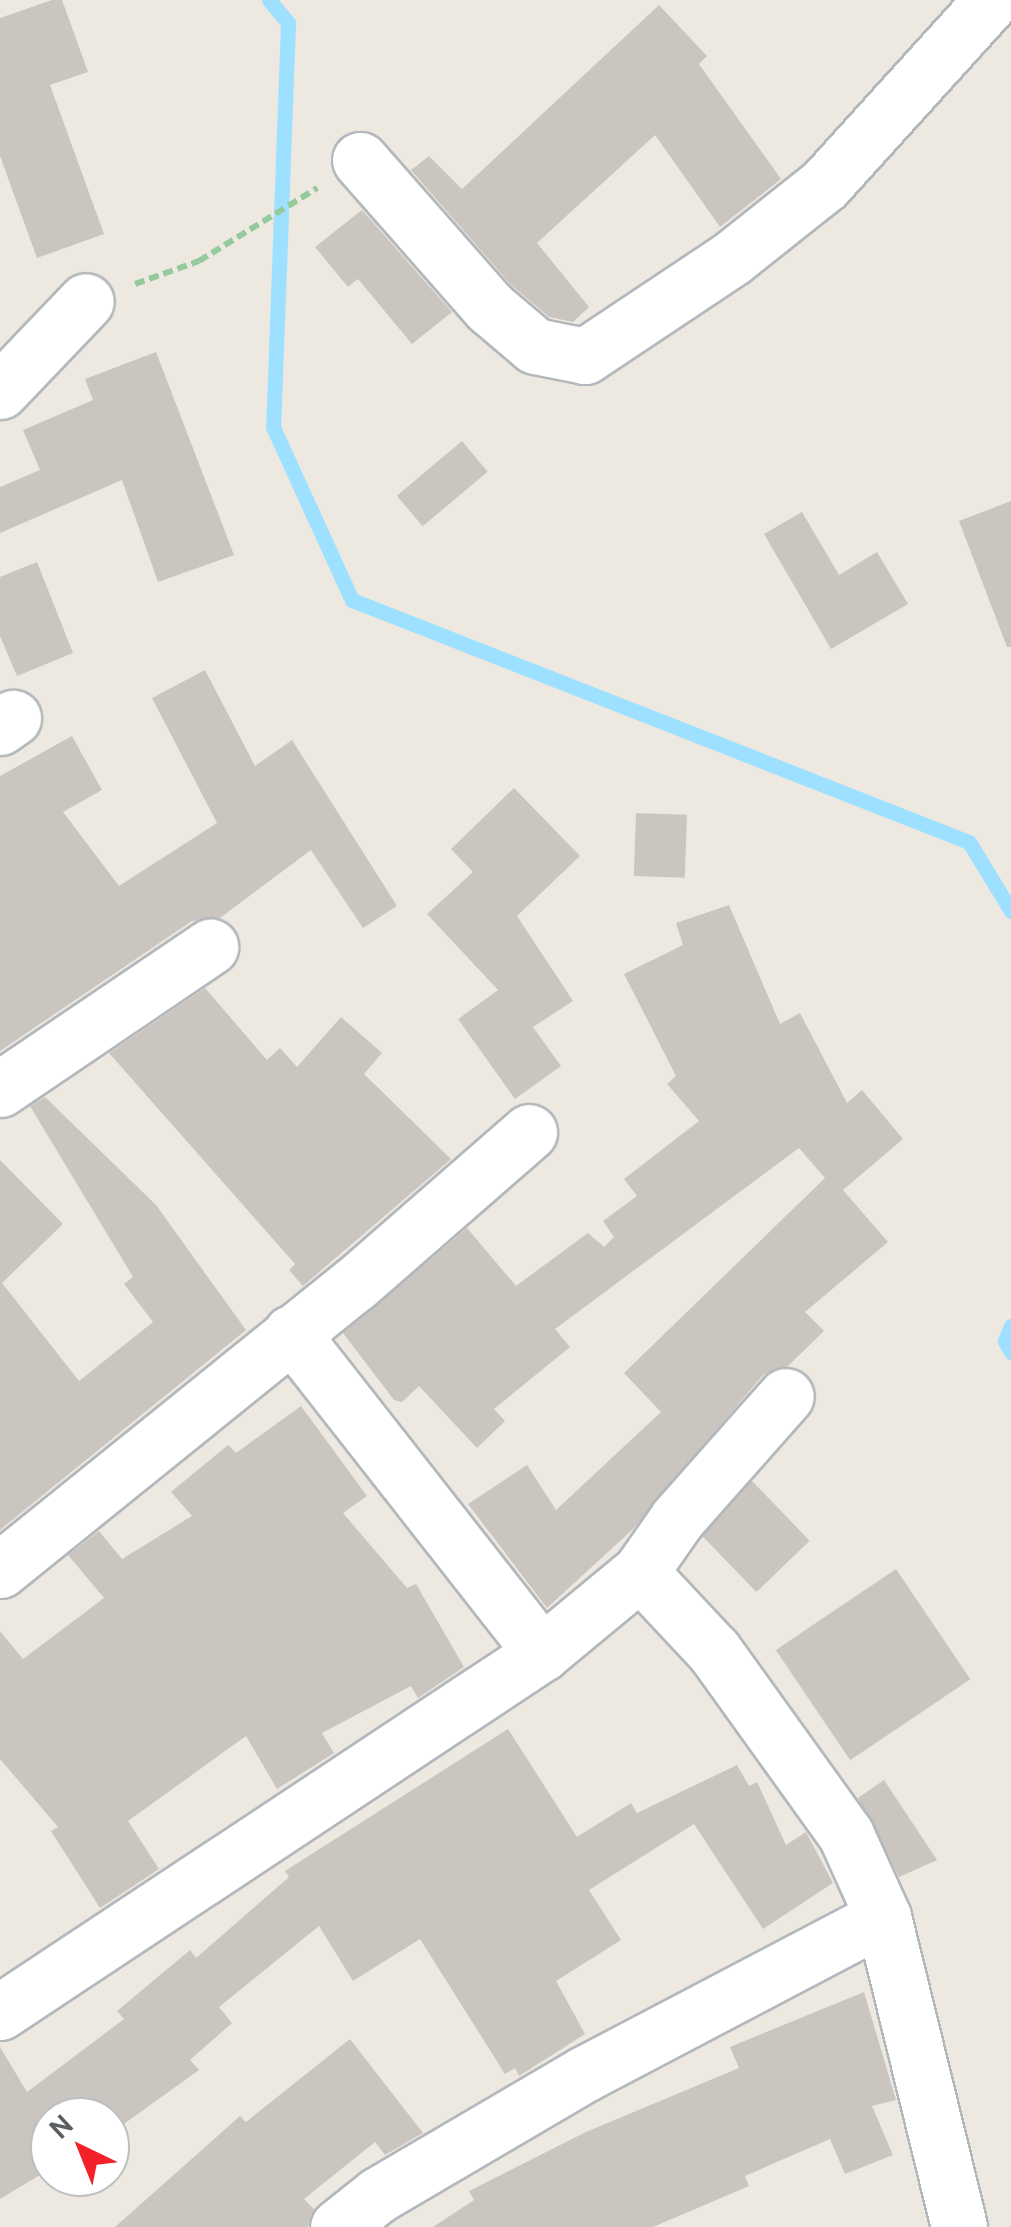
<!DOCTYPE html>
<style>
body{margin:0}
#map{position:relative;width:1011px;height:2227px;overflow:hidden;background:#ede9e0;font-family:Cabin,sans-serif}
div>[style]{position:absolute}
.stream>*{height:15px;margin:-7.5px;padding:0 7.5px;transform-origin:7.5px;border-radius:7.5px;background:#9ee0ff}
.building>*{inset:0;background:#cac5bf;transform-origin:0 0}
.path>*{height:6px;margin-top:-3px;transform-origin:0;background:repeating-linear-gradient(90deg,#95ca9d 0 10px,transparent 0 15px)}
.roads{filter:drop-shadow(2px 0 #b3b8bc) drop-shadow(-2px 0 #b3b8bc) drop-shadow(0 2px #b3b8bc) drop-shadow(0 -2px #b3b8bc)}
.street>*{height:55px;margin:-27.5px;padding:0 27.5px;transform-origin:27.5px;border-radius:27.5px;background:#fff}
span{translate:-50% -50%;white-space:nowrap;text-align:center;line-height:1.15;-webkit-text-stroke:8px #fff;paint-order:stroke}
.north{position:absolute;left:30px;top:2097px;width:100px;height:100px;box-sizing:border-box;background:#fff;border:2px solid #bdbfc0;border-radius:50%;rotate:317deg;font-size:28px;font-weight:700;line-height:40px;text-align:center;color:#595e62}
.north::after{content:'';display:block;margin:auto;width:35px;height:45px;background:#f2212a;clip-path:polygon(50% 0,100% 100%,50% 72%,0 100%)}
</style>
<div id="map">
<div class="stream">
<div style="left:269px;top:0;width:30px;rotate:50deg"></div>
<div style="left:288px;top:23px;width:404px;rotate:92.1deg"></div>
<div style="left:273px;top:427px;width:190px;rotate:65.5deg"></div>
<div style="left:352px;top:600px;width:663px;rotate:21.42deg"></div>
<div style="left:969px;top:842px;width:81px;rotate:58.7deg"></div>
<div style="left:1011px;top:1326px;width:16px;rotate:112deg"></div>
<div style="left:1005px;top:1341px;width:13px;rotate:61deg"></div>
</div>
<div class="building">
<div style="clip-path:polygon(52px 0,62px 0,88px 72px,50px 85px,104px 234px,37px 258px,0 156px,0 18px)"></div>
<div style="clip-path:polygon(659px 5px,707px 56px,699px 64px,781px 179px,720px 227px,655px 135px,537px 243px,589px 307px,573px 322px,549px 317px,511px 285px,411px 170px,429px 156px,462px 189px)"></div>
<div style="clip-path:polygon(362px 210px,452px 312px,412px 344px,358px 279px,348px 287px,315px 247px)"></div>
<div style="clip-path:polygon(156px 352px,234px 555px,158px 582px,122px 480px,0 533px,0 487px,40px 470px,23px 430px,93px 400px,85px 379px)"></div>
<div style="left:462px;top:441px;width:40px;height:85px;rotate:50deg"></div>
<div style="clip-path:polygon(1011px 501px,1011px 647px,1007px 647px,959px 521px)"></div>
<div style="clip-path:polygon(802px 512px,839px 575px,877px 552px,908px 604px,831px 649px,764px 534px)"></div>
<div style="clip-path:polygon(37px 562px,73px 653px,17px 676px,0 636px,0 577px)"></div>
<div style="clip-path:polygon(205px 670px,255px 766px,292px 740px,397px 906px,363px 928px,311px 850px,220px 918px,192px 921px,0 1051px,0 776px,72px 736px,102px 790px,63px 812px,119px 886px,217px 823px,152px 698px)"></div>
<div style="clip-path:polygon(514px 788px,580px 856px,517px 916px,573px 1001px,533px 1027px,561px 1066px,515px 1099px,458px 1019px,498px 990px,427px 914px,473px 872px,451px 849px)"></div>
<div style="left:636px;top:813px;width:51px;height:63px;rotate:2deg"></div>
<div style="clip-path:polygon(729px 905px,780px 1024px,800px 1013px,847px 1103px,862px 1090px,903px 1139px,843px 1190px,888px 1242px,805px 1312px,824px 1331px,788px 1366px,763px 1375px,632px 1530px,547px 1608px,468px 1504px,527px 1465px,556px 1510px,661px 1412px,624px 1373px,825px 1178px,799px 1148px,555px 1329px,570px 1347px,494px 1409px,505px 1421px,477px 1448px,419px 1386px,402px 1402px,394px 1400px,343px 1333px,467px 1228px,516px 1286px,588px 1233px,604px 1247px,614px 1237px,603px 1221px,637px 1196px,624px 1179px,699px 1121px,667px 1084px,676px 1076px,624px 974px,683px 945px,676px 923px)"></div>
<div style="clip-path:polygon(205px 988px,267px 1060px,280px 1048px,297px 1067px,341px 1017px,382px 1053px,364px 1074px,451px 1159px,303px 1286px,289px 1270px,295px 1264px,109px 1053px)"></div>
<div style="clip-path:polygon(45px 1097px,156px 1205px,246px 1330px,0 1530px,0 1160px,63px 1224px,2px 1283px,79px 1381px,153px 1322px,124px 1284px,133px 1277px,30px 1106px)"></div>
<div style="clip-path:polygon(301px 1406px,367px 1496px,343px 1513px,407px 1588px,416px 1584px,464px 1667px,418px 1698px,411px 1686px,322px 1733px,334px 1753px,277px 1789px,246px 1736px,128px 1821px,159px 1869px,100px 1908px,51px 1831px,58px 1827px,0 1759px,0 1631px,23px 1659px,104px 1598px,68px 1555px,99px 1531px,122px 1559px,192px 1516px,171px 1492px,228px 1445px,236px 1453px)"></div>
<div style="left:752px;top:1481px;width:83px;height:74px;rotate:46deg"></div>
<div style="left:896px;top:1569px;width:133px;height:145px;rotate:56deg"></div>
<div style="clip-path:polygon(508px 1729px,577px 1837px,631px 1803px,637px 1813px,737px 1765px,749px 1786px,757px 1782px,786px 1845px,806px 1832px,833px 1883px,763px 1929px,694px 1824px,589px 1890px,621px 1940px,556px 1981px,585px 2034px,519px 2076px,515px 2068px,505px 2074px,420px 1939px,353px 1981px,319px 1926px,219px 2007px,232px 2023px,190px 2060px,199px 2070px,110px 2134px,110px 2117px,50px 2117px,50px 2169px,0 2199px,0 2047px,27px 2092px,124px 2019px,117px 2011px,190px 1950px,196px 1958px,289px 1877px,285px 1871px)"></div>
<div style="clip-path:polygon(884px 1780px,937px 1860px,899px 1877px,858px 1798px)"></div>
<div style="clip-path:polygon(864px 1992px,896px 2100px,872px 2106px,893px 2155px,845px 2174px,830px 2139px,745px 2176px,749px 2186px,653px 2227px,433px 2227px,474px 2200px,469px 2191px,586px 2132px,739px 2068px,730px 2047px)"></div>
<div style="clip-path:polygon(350px 2039px,423px 2133px,385px 2155px,375px 2142px,304px 2199px,314px 2209px,308px 2227px,115px 2227px,240px 2116px,246px 2122px)"></div>
</div>
<div class="path">
<div style="left:135px;top:284px;width:68px;rotate:-19.8deg"></div>
<div style="left:199px;top:261px;width:139px;rotate:-31.7deg"></div>
</div>
<div class="roads">
<div class="street">
<div style="left:360px;top:160px;width:196px;rotate:48.7deg"></div>
<div style="left:489px;top:307px;width:60px;rotate:40.3deg"></div>
<div style="left:535px;top:346px;width:51px;rotate:11.3deg"></div>
<div style="left:585px;top:356px;width:177px;rotate:-33.7deg"></div>
<div style="left:732px;top:258px;width:119px;rotate:-38.5deg"></div>
<div style="left:825px;top:184px;width:248px;rotate:-47.8deg"></div>
<div style="left:0;top:391px;width:124px;rotate:-46.3deg"></div>
<div style="left:0;top:727px;width:16px;rotate:-35deg"></div>
<div style="left:0;top:1089px;width:254px;rotate:-34.1deg"></div>
<div style="left:291px;top:1333px;width:407px;rotate:51.9deg"></div>
<div style="left:0;top:1570px;width:456px;rotate:-38.9deg"></div>
<div style="left:355px;top:1284px;width:231px;rotate:-41.1deg"></div>
<div style="left:640px;top:1572px;width:108px;rotate:46.9deg"></div>
<div style="left:714px;top:1651px;width:226px;rotate:54.3deg"></div>
<div style="left:846px;top:1835px;width:90px;rotate:65.7deg"></div>
<div style="left:883px;top:1917px;width:319px;rotate:76.2deg"></div>
<div style="left:0;top:2012px;width:650px;rotate:-33.52deg"></div>
<div style="left:542px;top:1653px;width:127px;rotate:-39.6deg"></div>
<div style="left:640px;top:1572px;width:65px;rotate:-55.1deg"></div>
<div style="left:677px;top:1519px;width:164px;rotate:-48.5deg"></div>
<div style="left:338px;top:2227px;width:51px;rotate:-38.7deg"></div>
<div style="left:378px;top:2195px;width:241px;rotate:-30.4deg"></div>
<div style="left:586px;top:2073px;width:335px;rotate:-27.7deg"></div>
</div>
</div>
<div class="north">N</div>
</div>
